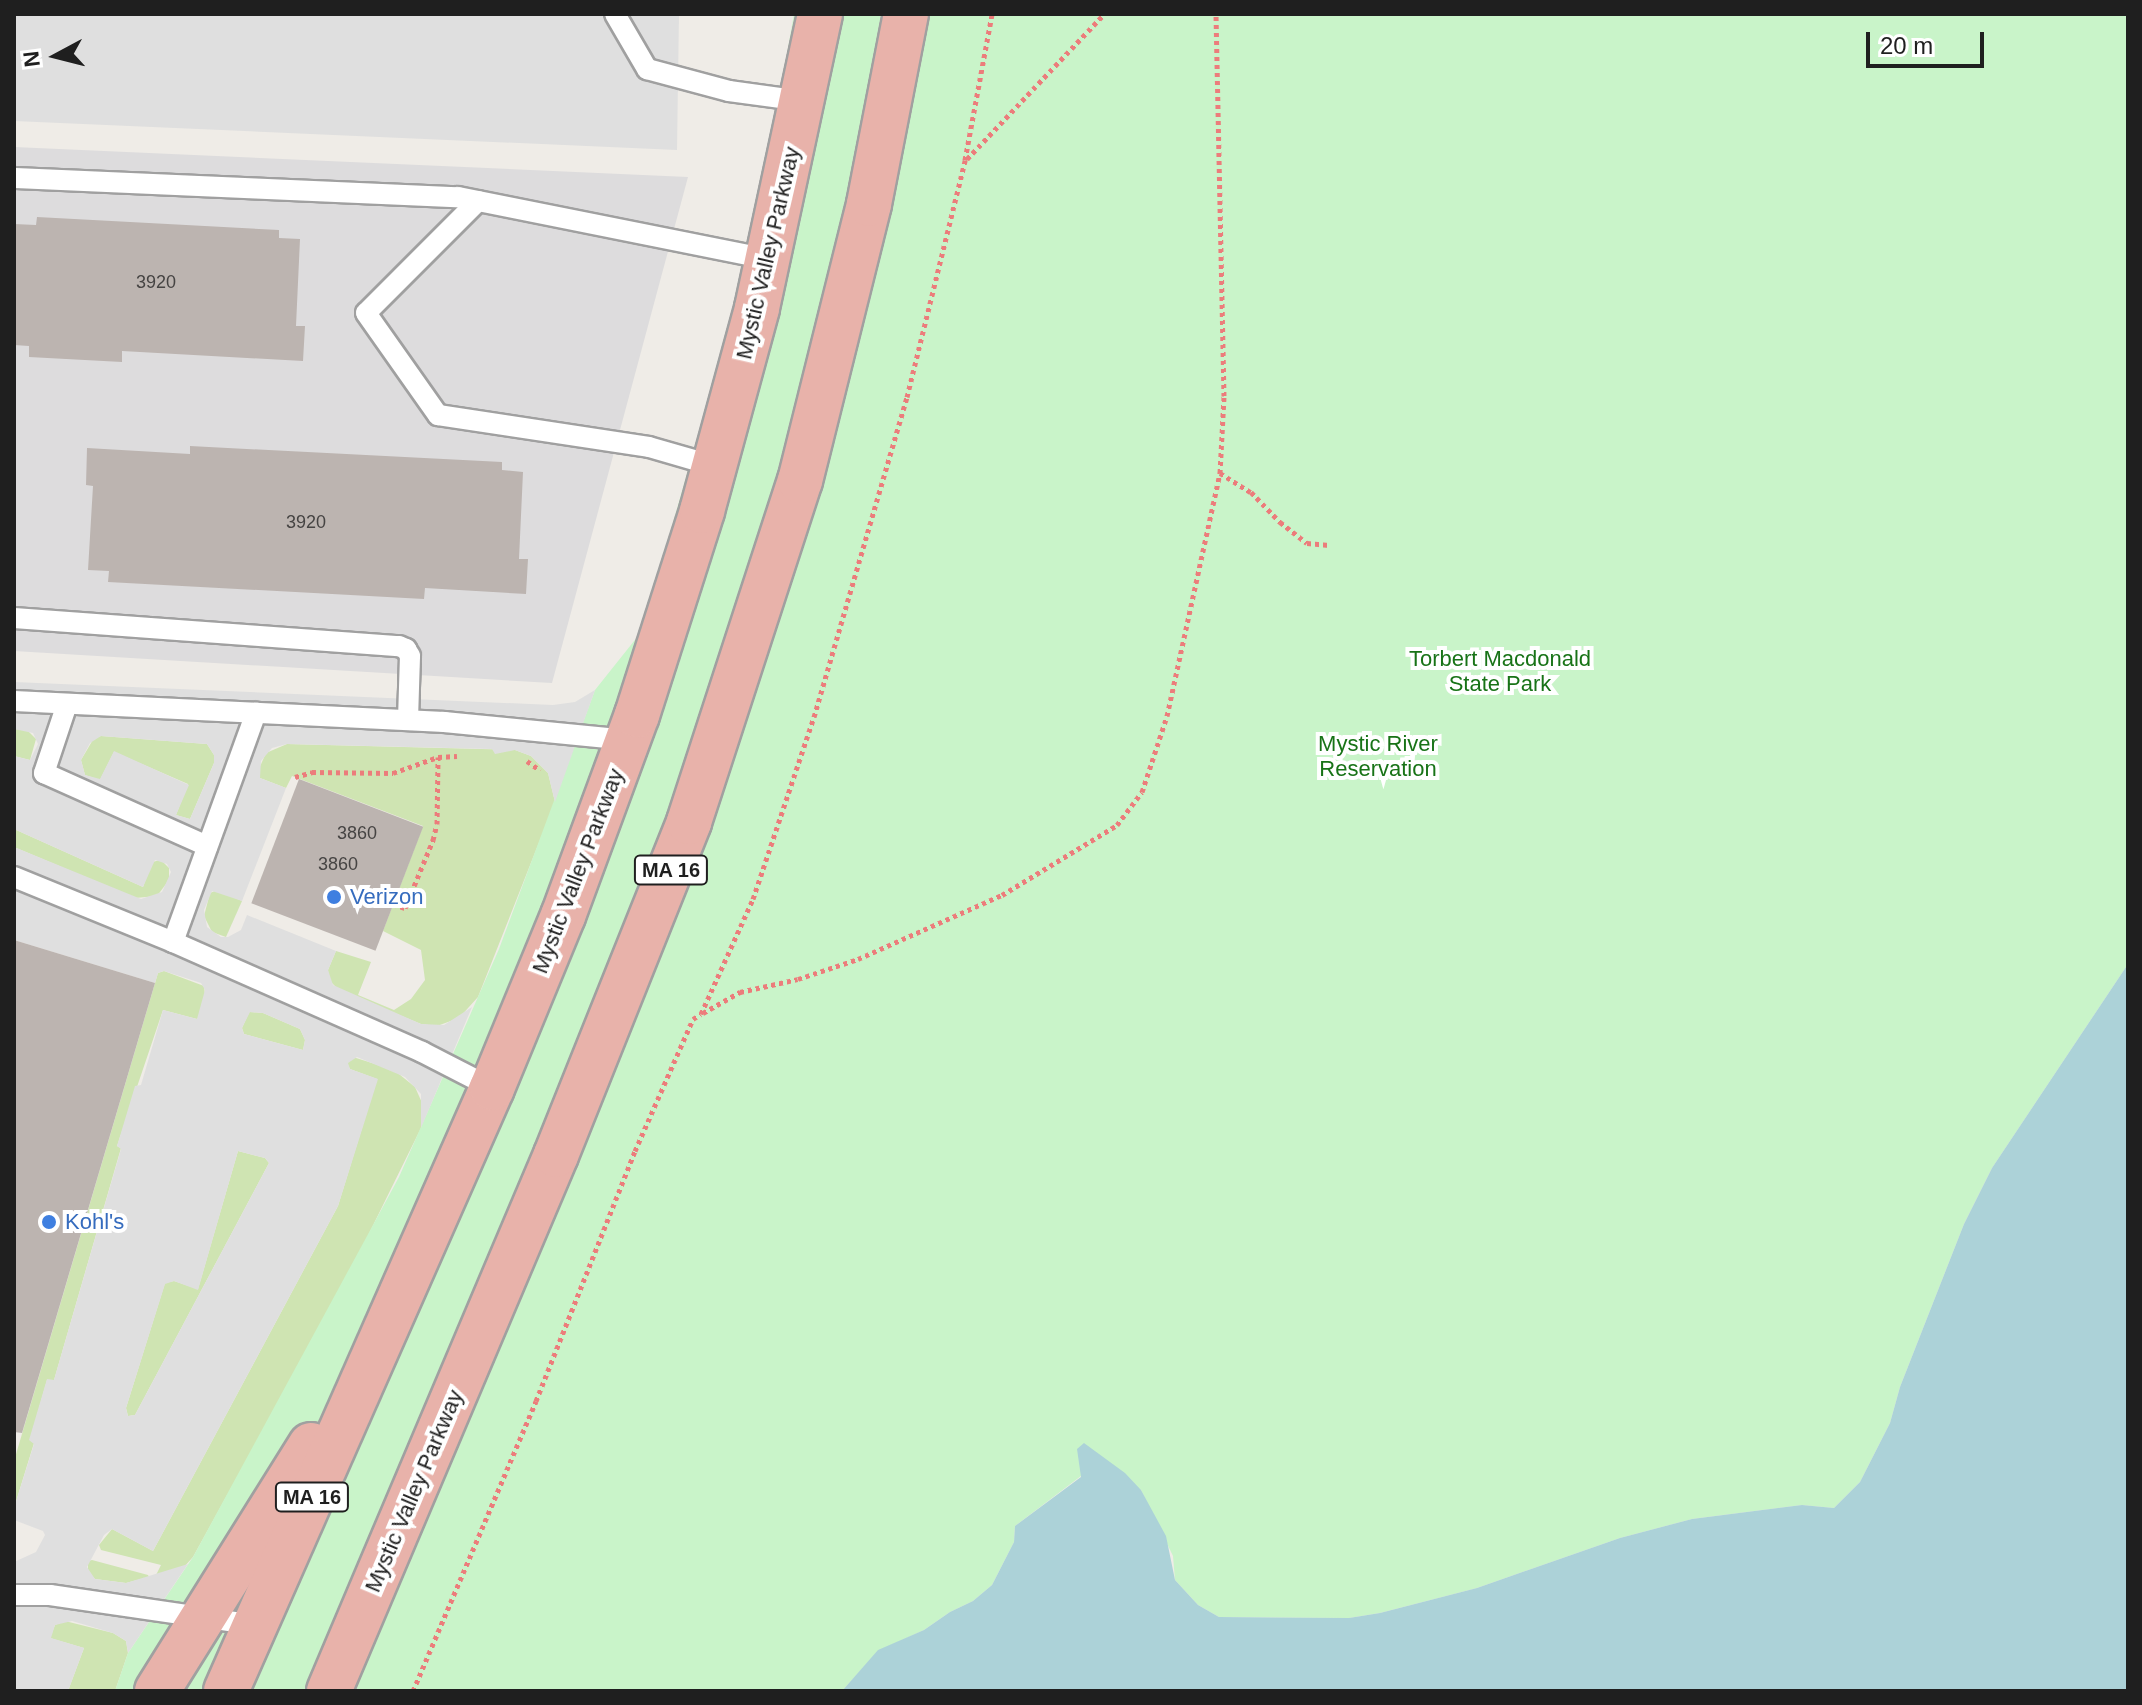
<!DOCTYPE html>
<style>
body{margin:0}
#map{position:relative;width:2142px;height:1705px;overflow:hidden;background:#efece7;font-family:Arial,sans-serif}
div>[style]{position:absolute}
.residential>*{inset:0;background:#dddcdd}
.grass>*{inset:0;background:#cfe4b2}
.park>*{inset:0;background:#c9f4c9}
.parking>*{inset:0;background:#dfdfdf}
.water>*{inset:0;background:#acd2d8}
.building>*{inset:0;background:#bcb4b0;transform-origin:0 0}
.path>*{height:5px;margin-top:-2.5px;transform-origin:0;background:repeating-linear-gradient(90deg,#ec7c7b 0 4px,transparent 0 8px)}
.roads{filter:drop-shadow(2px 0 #a0a0a0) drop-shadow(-2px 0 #a0a0a0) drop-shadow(0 2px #a0a0a0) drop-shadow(0 -2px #a0a0a0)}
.service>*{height:20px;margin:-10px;padding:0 10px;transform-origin:10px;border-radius:10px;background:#fff}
.trunk>*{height:44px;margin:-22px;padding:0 22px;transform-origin:22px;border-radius:22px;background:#e8b2aa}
.dots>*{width:22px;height:22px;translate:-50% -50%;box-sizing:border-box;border:4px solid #fff;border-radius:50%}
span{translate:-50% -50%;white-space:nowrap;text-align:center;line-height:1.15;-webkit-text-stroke:8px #fff;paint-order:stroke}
.number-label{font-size:18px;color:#464443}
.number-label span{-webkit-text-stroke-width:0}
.shield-label span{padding:2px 6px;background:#fff;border:2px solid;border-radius:6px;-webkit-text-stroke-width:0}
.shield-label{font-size:20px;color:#1f1f1f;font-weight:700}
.street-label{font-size:22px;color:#1f1f1f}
.park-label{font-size:22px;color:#187317}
.shop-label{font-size:22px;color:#366cbe}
.left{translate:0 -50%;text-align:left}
.frame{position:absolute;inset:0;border:16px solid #1f1f1f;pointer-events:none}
.north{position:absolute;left:16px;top:16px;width:80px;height:80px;-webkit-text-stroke:6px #fff;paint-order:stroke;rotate:263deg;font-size:22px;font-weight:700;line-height:32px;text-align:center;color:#1f1f1f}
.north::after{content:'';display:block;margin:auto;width:28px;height:36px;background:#1f1f1f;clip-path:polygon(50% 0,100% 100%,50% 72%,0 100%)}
.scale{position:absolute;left:1866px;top:32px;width:118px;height:36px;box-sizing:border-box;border:4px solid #1f1f1f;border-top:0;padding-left:10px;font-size:24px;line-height:28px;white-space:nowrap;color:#1f1f1f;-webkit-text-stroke:6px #fff;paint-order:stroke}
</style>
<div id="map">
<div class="residential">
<div style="clip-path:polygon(14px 147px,688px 177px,552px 683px,14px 651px)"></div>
</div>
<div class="grass">
<div style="clip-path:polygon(14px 729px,27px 730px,36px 739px,30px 760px,14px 756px)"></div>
<div style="clip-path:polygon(101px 736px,207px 744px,214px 755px,214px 763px,190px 819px,176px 815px,188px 784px,114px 752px,100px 780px,85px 775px,81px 760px,94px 738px)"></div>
<div style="clip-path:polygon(287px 744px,515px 750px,531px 756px,548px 773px,555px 802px,478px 997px,459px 1018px,437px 1026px,421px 1024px,339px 990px,329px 980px,328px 970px,336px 951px,371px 962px,358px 995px,394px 1010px,411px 999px,425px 980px,421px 950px,383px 931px,423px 826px,292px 776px,286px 788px,260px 778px,258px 771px,266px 753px)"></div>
<div style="clip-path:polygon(14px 829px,143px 887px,152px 862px,161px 860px,169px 868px,169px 880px,157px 896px,135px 898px,14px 847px)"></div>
<div style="clip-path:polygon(217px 890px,242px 901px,226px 937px,212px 932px,204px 916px,210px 893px)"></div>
<div style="clip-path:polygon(164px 971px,204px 986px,205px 995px,200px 1016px,197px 1019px,163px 1010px,117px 1146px,121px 1148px,54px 1380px,47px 1380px,30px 1440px,34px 1443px,14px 1508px,14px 1461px,158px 973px)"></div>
<div style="clip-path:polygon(249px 1012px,263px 1013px,300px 1029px,305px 1040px,303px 1050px,244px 1034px,242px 1028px)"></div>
<div style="clip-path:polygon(353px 1057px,394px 1070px,415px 1087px,423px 1105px,421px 1128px,350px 1272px,193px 1557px,183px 1568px,156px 1575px,161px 1565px,101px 1550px,99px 1545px,112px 1529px,153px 1551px,338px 1206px,377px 1079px,350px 1069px,347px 1063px)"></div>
<div style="clip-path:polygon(238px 1151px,265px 1158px,269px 1163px,135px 1415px,128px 1416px,126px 1408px,165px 1283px,174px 1281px,198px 1289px)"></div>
<div style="clip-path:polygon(92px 1560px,148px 1575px,149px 1577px,126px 1583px,95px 1579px,88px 1572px,88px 1561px)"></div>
<div style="clip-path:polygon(65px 1621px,113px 1633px,126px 1641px,128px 1653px,115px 1691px,68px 1691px,84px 1648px,50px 1638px,55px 1625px)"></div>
</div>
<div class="park">
<div style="clip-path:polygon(794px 14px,2128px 14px,2128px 964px,1992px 1168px,1964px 1224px,1900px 1387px,1890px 1423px,1860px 1482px,1834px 1508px,1802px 1505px,1692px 1519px,1620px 1538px,1477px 1588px,1380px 1613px,1349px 1618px,1219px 1617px,1198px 1605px,1175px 1580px,1173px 1556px,1141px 1490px,1081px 1476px,1015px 1526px,1014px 1542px,992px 1585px,973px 1601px,950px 1612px,924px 1630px,878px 1651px,842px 1691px,115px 1691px,128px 1653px,193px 1557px,399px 1177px,499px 949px,595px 690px,642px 631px,736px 302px,764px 183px)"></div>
</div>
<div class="parking">
<div style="clip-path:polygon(14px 14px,679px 14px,677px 150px,14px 121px)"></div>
<div style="clip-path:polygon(evenodd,14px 682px,553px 705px,575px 702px,595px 690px,555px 802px,548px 773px,531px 756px,515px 750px,495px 754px,492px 749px,287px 744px,272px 748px,261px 761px,260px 778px,286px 788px,242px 901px,212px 891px,204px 910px,207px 927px,221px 937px,228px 937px,241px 930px,247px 915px,336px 951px,328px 970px,333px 985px,421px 1024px,444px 1025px,472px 1007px,421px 1128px,421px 1094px,405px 1077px,357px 1057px,348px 1063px,350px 1069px,378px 1079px,338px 1206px,153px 1551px,112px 1529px,104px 1535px,87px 1567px,95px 1579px,126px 1583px,188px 1564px,128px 1653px,126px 1641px,113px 1633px,72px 1621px,55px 1625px,51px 1638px,84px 1648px,68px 1691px,14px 1691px,14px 1562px,36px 1552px,45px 1535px,43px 1531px,14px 1520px,14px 1508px,34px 1444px,29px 1440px,47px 1379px,54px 1380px,121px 1149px,117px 1146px,135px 1086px,141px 1085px,163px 1010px,197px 1019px,205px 990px,201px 983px,164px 971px,158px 973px,155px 983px,14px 940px,14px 847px,141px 899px,162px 892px,171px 872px,167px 864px,155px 860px,143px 887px,14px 829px,14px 756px,30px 760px,38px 744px,33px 733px,14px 729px,14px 682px,101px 736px,207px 744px,214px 755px,214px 763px,190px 819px,176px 815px,189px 785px,114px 751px,100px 779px,85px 775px,81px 760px,90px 743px,101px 736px,14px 682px,250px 1012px,263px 1013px,300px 1029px,305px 1040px,303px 1050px,244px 1034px,242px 1028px,250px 1012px,14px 682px,238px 1151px,265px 1158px,269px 1163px,135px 1415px,128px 1416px,126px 1408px,165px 1284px,174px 1281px,198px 1290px,238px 1151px)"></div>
</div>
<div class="water">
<div style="clip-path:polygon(2128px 964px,2128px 1691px,842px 1691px,878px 1650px,924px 1630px,950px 1612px,973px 1601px,992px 1585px,1014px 1542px,1015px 1526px,1081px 1477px,1077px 1449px,1084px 1443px,1125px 1473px,1141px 1490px,1166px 1536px,1175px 1580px,1198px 1605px,1219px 1617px,1349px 1618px,1380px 1613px,1477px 1588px,1620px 1538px,1692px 1519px,1802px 1505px,1834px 1508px,1860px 1482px,1890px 1423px,1900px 1387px,1964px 1224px,1992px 1168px)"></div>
</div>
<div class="building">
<div style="clip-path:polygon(37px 217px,279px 230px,279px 238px,300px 239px,296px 326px,305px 326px,303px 361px,122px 351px,122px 362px,29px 357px,29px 346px,14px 345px,14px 224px,36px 225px)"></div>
<div style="clip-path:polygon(190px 446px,502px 462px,502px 470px,523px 472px,519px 559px,528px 559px,526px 594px,425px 588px,424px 599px,108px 582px,109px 571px,88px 570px,93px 486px,86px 485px,87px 448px,190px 454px)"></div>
<div style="left:299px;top:779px;width:133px;height:133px;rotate:21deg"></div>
<div style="clip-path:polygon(14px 940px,155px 983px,22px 1433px,14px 1432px)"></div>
</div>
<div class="path">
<div style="left:967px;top:159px;width:199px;rotate:-46.6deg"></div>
<div style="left:1220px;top:473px;width:36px;rotate:32deg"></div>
<div style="left:1251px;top:492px;width:42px;rotate:46deg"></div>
<div style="left:1280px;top:522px;width:34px;rotate:38deg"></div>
<div style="left:1307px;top:543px;width:22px;rotate:5deg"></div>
<div style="left:527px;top:761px;width:16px;rotate:35deg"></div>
<div style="left:295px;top:777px;width:18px;rotate:-16deg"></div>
<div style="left:312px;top:772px;width:81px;rotate:0.7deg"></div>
<div style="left:393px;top:773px;width:48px;rotate:-19.6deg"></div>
<div style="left:438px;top:757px;width:19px;rotate:-3deg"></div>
<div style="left:393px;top:904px;width:13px;rotate:18deg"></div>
<div style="left:405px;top:908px;width:74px;rotate:-67.6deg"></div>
<div style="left:433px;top:840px;width:16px;rotate:-76deg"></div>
<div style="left:437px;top:824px;width:67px;rotate:-89.1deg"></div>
<div style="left:703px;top:1013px;width:43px;rotate:-29.6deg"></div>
<div style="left:740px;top:992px;width:59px;rotate:-12.6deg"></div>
<div style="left:798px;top:979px;width:63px;rotate:-18.4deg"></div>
<div style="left:858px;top:959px;width:158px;rotate:-24deg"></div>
<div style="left:1002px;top:895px;width:135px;rotate:-31.3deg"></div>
<div style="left:1117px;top:825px;width:41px;rotate:-52.9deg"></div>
<div style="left:1142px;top:792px;width:80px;rotate:-71.8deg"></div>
<div style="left:1167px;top:716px;width:249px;rotate:-77.7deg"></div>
<div style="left:1220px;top:473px;width:77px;rotate:-87deg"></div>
<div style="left:1224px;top:396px;width:382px;rotate:-91.2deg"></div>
<div style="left:413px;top:1691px;width:315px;rotate:-67deg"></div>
<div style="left:536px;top:1401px;width:269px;rotate:-68.4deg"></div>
<div style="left:635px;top:1151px;width:144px;rotate:-66.3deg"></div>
<div style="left:693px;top:1019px;width:9px;rotate:-32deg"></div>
<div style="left:701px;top:1014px;width:126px;rotate:-65.7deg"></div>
<div style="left:753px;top:899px;width:192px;rotate:-71.5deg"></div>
<div style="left:814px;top:717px;width:333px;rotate:-73.8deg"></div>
<div style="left:907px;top:397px;width:244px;rotate:-76.2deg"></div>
<div style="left:965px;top:160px;width:148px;rotate:-79.5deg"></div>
</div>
<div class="roads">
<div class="service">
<div style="left:615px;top:14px;width:64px;rotate:59.8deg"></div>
<div style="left:647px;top:69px;width:85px;rotate:15deg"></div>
<div style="left:729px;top:91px;width:75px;rotate:7.7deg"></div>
<div style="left:14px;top:178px;width:444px;rotate:2.5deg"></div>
<div style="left:458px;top:197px;width:317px;rotate:11.3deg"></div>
<div style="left:478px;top:201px;width:158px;rotate:135deg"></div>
<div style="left:366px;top:313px;width:125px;rotate:54.8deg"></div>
<div style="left:438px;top:415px;width:213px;rotate:8.6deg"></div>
<div style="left:649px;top:447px;width:69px;rotate:16.1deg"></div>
<div style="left:14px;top:618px;width:386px;rotate:4.2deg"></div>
<div style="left:399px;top:646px;width:8px;rotate:23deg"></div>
<div style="left:406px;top:649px;width:8px;rotate:60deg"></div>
<div style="left:410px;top:656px;width:64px;rotate:91.8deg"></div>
<div style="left:14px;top:701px;width:431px;rotate:2.8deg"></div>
<div style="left:444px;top:722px;width:185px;rotate:5.6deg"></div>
<div style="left:67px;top:704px;width:73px;rotate:108.4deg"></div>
<div style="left:44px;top:773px;width:179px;rotate:24.1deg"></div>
<div style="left:14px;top:877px;width:172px;rotate:22.2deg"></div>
<div style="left:173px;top:942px;width:272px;rotate:23.8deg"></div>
<div style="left:422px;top:1052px;width:79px;rotate:27.2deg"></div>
<div style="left:173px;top:942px;width:244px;rotate:-70.1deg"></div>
<div style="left:14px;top:1595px;width:36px"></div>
<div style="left:50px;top:1595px;width:207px;rotate:8.3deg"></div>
</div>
<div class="trunk">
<div style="left:157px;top:1691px;width:290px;rotate:-58deg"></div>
<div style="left:226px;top:1691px;width:659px;rotate:-66.2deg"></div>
<div style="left:492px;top:1088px;width:186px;rotate:-67.6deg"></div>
<div style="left:563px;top:916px;width:214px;rotate:-69.8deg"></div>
<div style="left:637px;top:715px;width:214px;rotate:-72.3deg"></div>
<div style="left:702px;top:511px;width:210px;rotate:-74.8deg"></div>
<div style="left:757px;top:308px;width:301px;rotate:-77.9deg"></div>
<div style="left:329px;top:1691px;width:582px;rotate:-67.05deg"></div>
<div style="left:556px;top:1155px;width:359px;rotate:-68.2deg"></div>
<div style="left:689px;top:822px;width:359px;rotate:-72deg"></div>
<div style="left:800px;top:481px;width:285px;rotate:-76deg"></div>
<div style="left:869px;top:204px;width:194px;rotate:-79deg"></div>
</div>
</div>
<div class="dots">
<div style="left:334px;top:897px;background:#3f7fe0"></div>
<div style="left:49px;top:1222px;background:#3f7fe0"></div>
</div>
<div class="number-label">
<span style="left:156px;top:282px">3920</span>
<span style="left:306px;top:522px">3920</span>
<span style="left:357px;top:833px">3860</span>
<span style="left:338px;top:864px">3860</span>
</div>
<div class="shield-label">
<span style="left:671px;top:870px">MA 16</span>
<span style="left:312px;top:1497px">MA 16</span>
</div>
<div class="street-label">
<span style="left:768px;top:253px;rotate:-77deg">Mystic Valley Parkway</span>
<span style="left:578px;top:871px;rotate:-69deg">Mystic Valley Parkway</span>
<span style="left:414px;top:1491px;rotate:-67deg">Mystic Valley Parkway</span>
</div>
<div class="park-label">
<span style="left:1500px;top:671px">Torbert Macdonald<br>State Park</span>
<span style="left:1378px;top:756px">Mystic River<br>Reservation</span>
</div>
<div class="shop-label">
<span class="left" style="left:350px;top:897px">Verizon</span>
<span class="left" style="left:65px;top:1222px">Kohl's</span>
</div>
<div class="frame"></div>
<div class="north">N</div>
<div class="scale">20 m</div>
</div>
